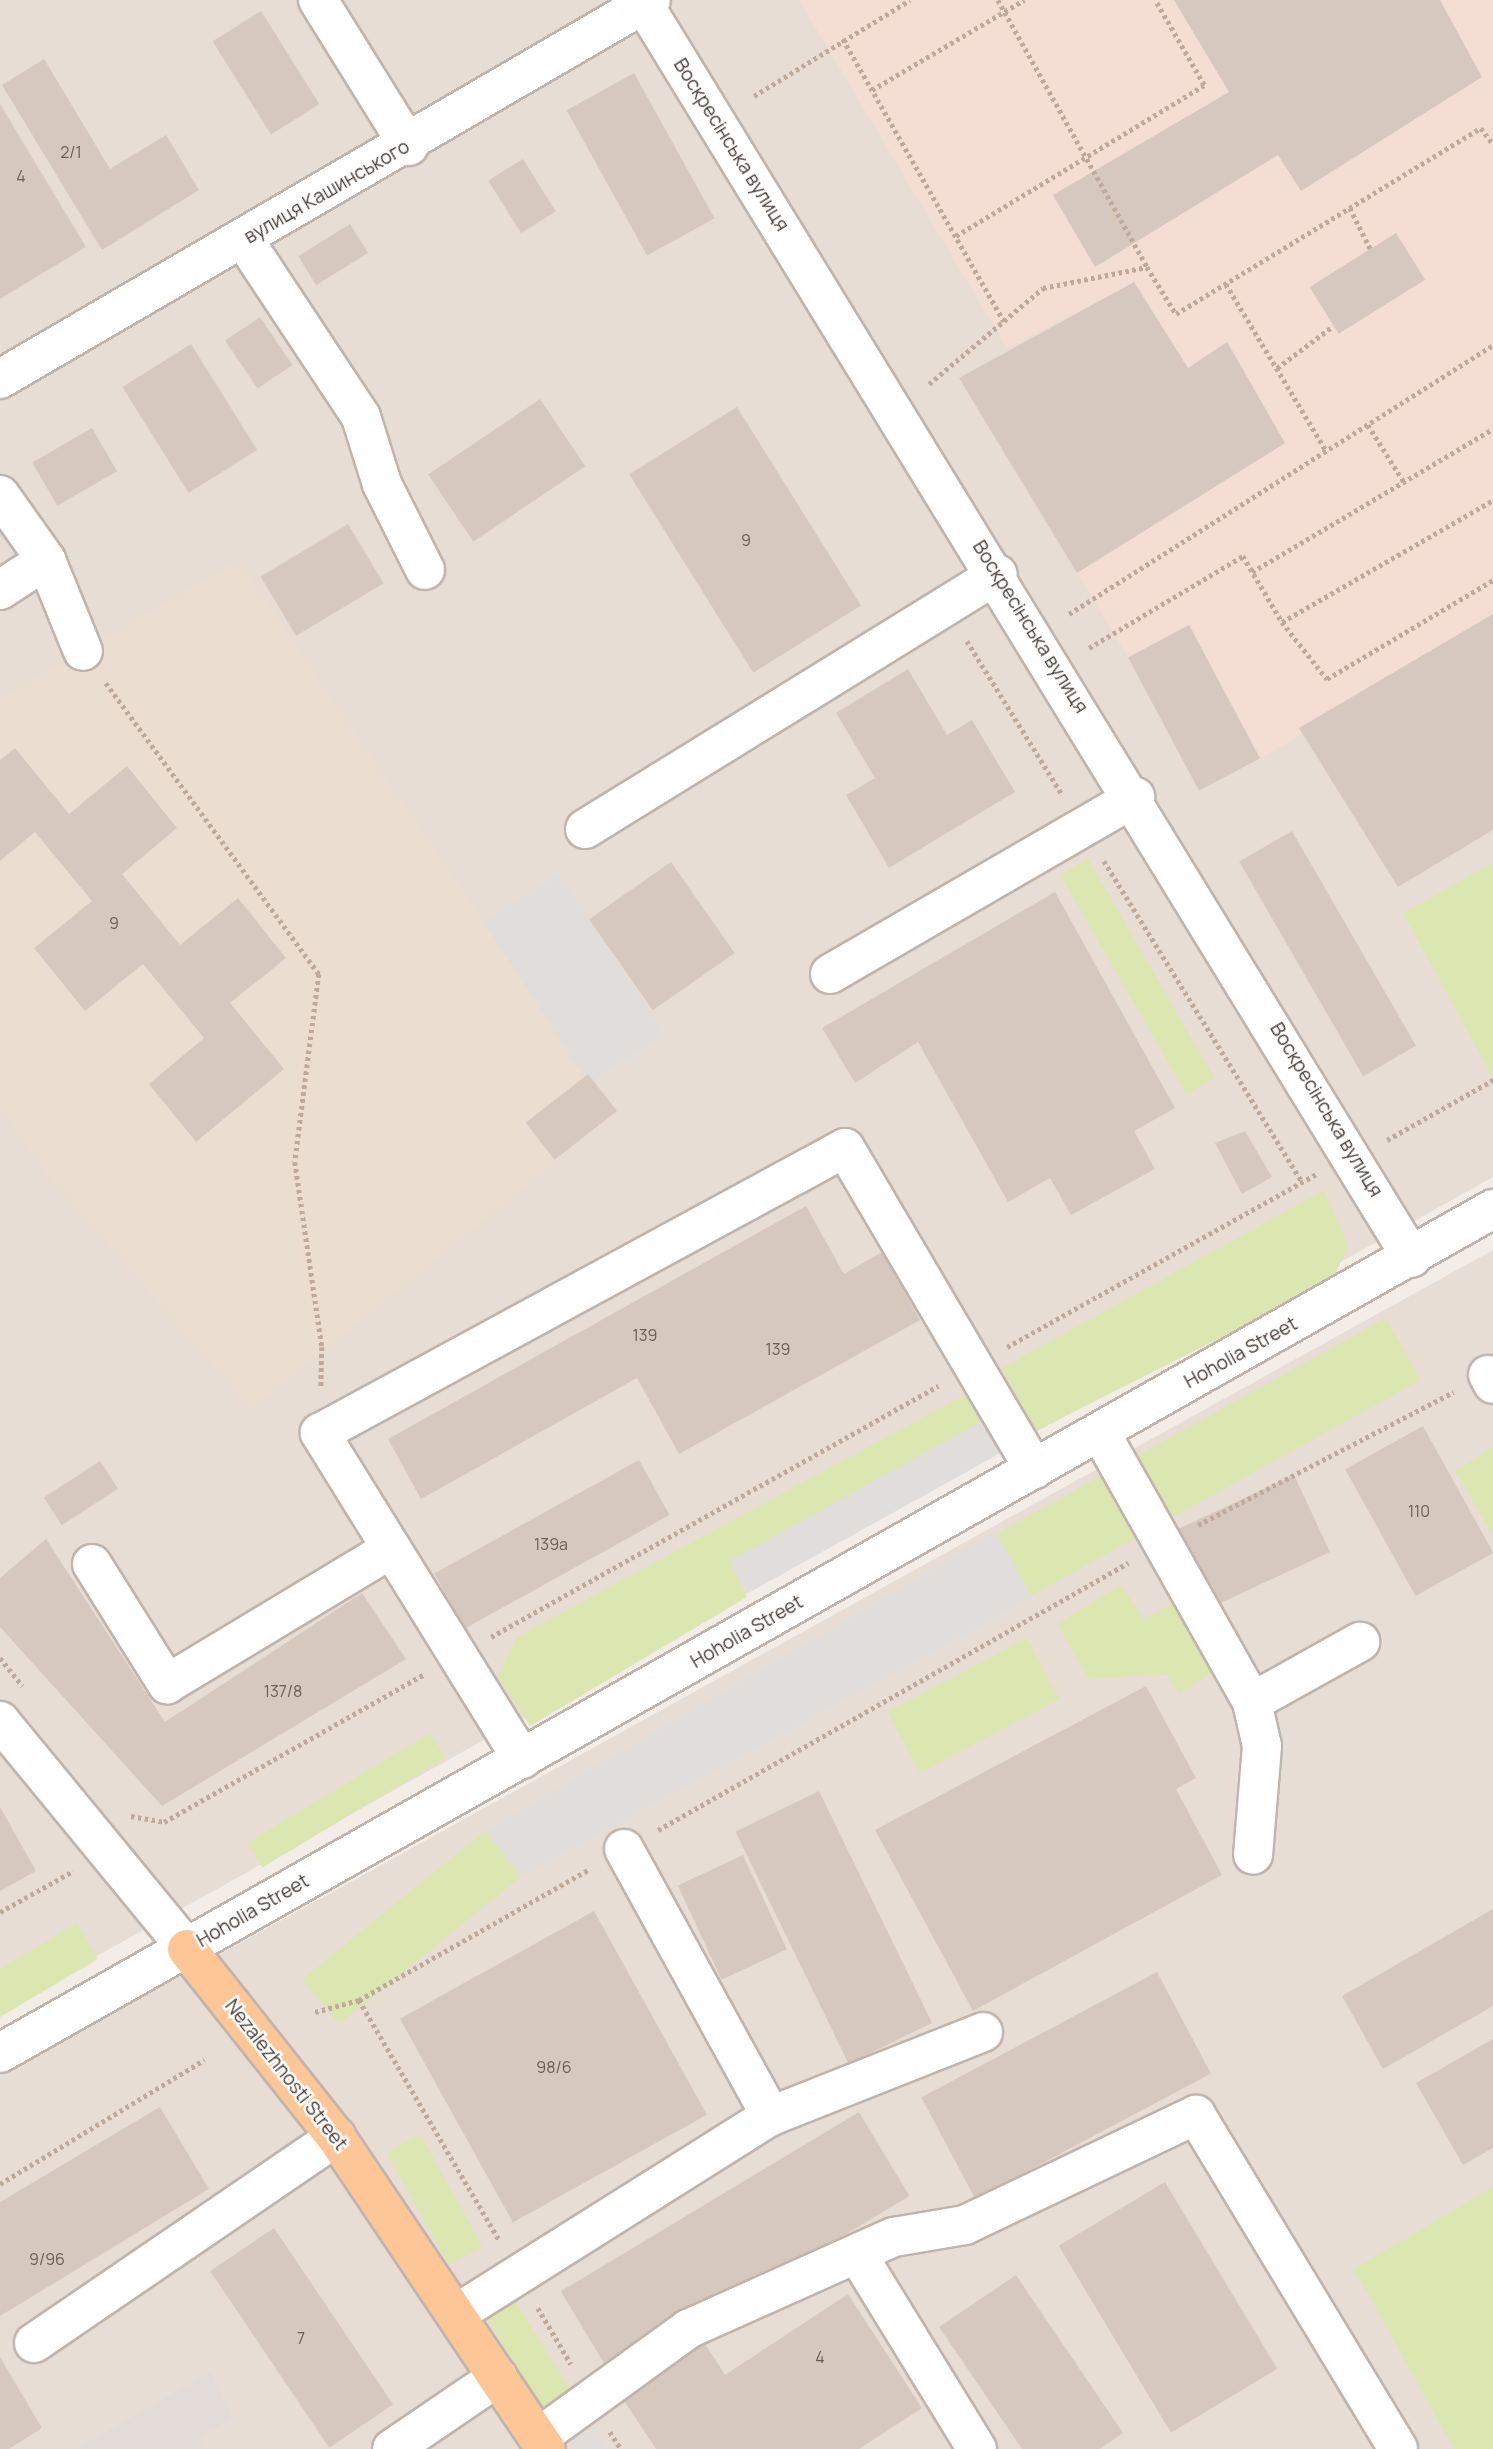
<!DOCTYPE html>
<meta charset="utf-8">
<style>
body{margin:0}
#map{position:relative;width:1493px;height:2449px;overflow:hidden;background:#f3ece7;font-family:Manrope,sans-serif}
div>[style]{position:absolute}
.residential>*{inset:0;background:#e7ddd5}
.commercial>*{inset:0;background:#f4ddd2}
.industrial>*{inset:0;background:#e2dbd8}
.education>*{inset:0;background:#ecddd1}
.green>*{inset:0;background:#dbe6b0;transform-origin:0 0}
.parking>*{inset:0;background:#e1dddb;transform-origin:0 0}
.building>*{inset:0;background:#d7c8bf;transform-origin:0 0}
.path>*{height:4.5px;margin-top:-2.25px;transform-origin:0;background:repeating-linear-gradient(90deg,#bfa99b 0 3.5px,transparent 0 7px)}
.roads{filter:drop-shadow(2px 0 #c1b4ac) drop-shadow(-2px 0 #c1b4ac) drop-shadow(0 2px #c1b4ac) drop-shadow(0 -2px #c1b4ac)}
.minor>*{height:38px;margin:-19px;padding:0 19px;transform-origin:19px;border-radius:19px;background:#fff}
.major>*{height:38px;margin:-19px;padding:0 19px;transform-origin:19px;border-radius:19px;background:#fcc697}
span{translate:-50% -50%;white-space:nowrap;text-align:center;line-height:1.15;-webkit-text-stroke:5px #fff;paint-order:stroke}
.number-label{font-size:16px;color:#6a5e58}
.number-label span{-webkit-text-stroke-width:0}
.street-label{font-size:19px;color:#463b36}
</style>
<div id="map">
<div class="residential">
<div style="clip-path:polygon(0 0,1493px 0,1493px 1177px,0 2010px)"></div>
<div style="clip-path:polygon(1493px 1250px,1493px 2449px,0 2449px,0 2076px)"></div>
</div>
<div class="commercial">
<div style="clip-path:polygon(799px 0,1493px 0,1493px 623px,1261px 758px,1189px 625px,1128px 657px,1077px 573px,1284px 443px,1228px 342px,1188px 368px,1134px 283px,1007px 348px)"></div>
</div>
<div class="industrial">
<div style="clip-path:polygon(210px 2372px,233px 2418px,200px 2437px,202px 2449px,76px 2449px)"></div>
</div>
<div class="education">
<div style="clip-path:polygon(238px 560px,588px 1074px,527px 1124px,555px 1163px,251px 1410px,43px 1170px,0 1108px,0 698px)"></div>
</div>
<div class="green">
<div style="left:1088px;top:859px;width:253px;height:32px;rotate:60deg"></div>
<div style="clip-path:polygon(1493px 863px,1493px 1078px,1403px 913px)"></div>
<div style="clip-path:polygon(1324px 1190px,1348px 1246px,1332px 1281px,1036px 1431px,1002px 1368px)"></div>
<div style="left:1386px;top:1318px;width:71px;height:445px;rotate:61deg"></div>
<div style="clip-path:polygon(968px 1393px,984px 1420px,730px 1563px,747px 1597px,530px 1726px,498px 1676px,517px 1637px)"></div>
<div style="clip-path:polygon(1493px 1448px,1493px 1535px,1455px 1471px)"></div>
<div style="clip-path:polygon(1121px 1585px,1144px 1619px,1173px 1603px,1213px 1672px,1179px 1694px,1167px 1674px,1089px 1679px,1057px 1624px)"></div>
<div style="left:1027px;top:1638px;width:69px;height:158px;rotate:62deg"></div>
<div style="left:430px;top:1733px;width:29px;height:213px;rotate:59deg"></div>
<div style="left:485px;top:1831px;width:58px;height:235px;rotate:51deg"></div>
<div style="clip-path:polygon(77px 1923px,98px 1959px,0 2017px,0 1969px)"></div>
<div style="left:420px;top:2134px;width:129px;height:38px;rotate:61deg"></div>
<div style="clip-path:polygon(1493px 2187px,1493px 2449px,1454px 2449px,1354px 2269px)"></div>
<div style="left:515px;top:2301px;width:110px;height:33px;rotate:58deg"></div>
</div>
<div class="parking">
<div style="left:559px;top:873px;width:193px;height:90px;rotate:57deg"></div>
<div style="left:984px;top:1420px;width:37px;height:291px;rotate:61deg"></div>
<div style="clip-path:polygon(996px 1532px,1032px 1598px,522px 1876px,485px 1831px)"></div>
<div style="clip-path:polygon(591px 2423px,608px 2449px,576px 2449px,571px 2441px)"></div>
</div>
<div class="building">
<div style="clip-path:polygon(1174px 0,1440px 0,1482px 77px,1301px 191px,1278px 155px,1095px 267px,1053px 195px,1229px 92px)"></div>
<div style="left:261px;top:11px;width:110px;height:57px;rotate:58deg"></div>
<div style="clip-path:polygon(44px 59px,110px 169px,166px 135px,199px 190px,102px 250px,2px 85px)"></div>
<div style="left:634px;top:73px;width:166px;height:77px;rotate:61deg"></div>
<div style="clip-path:polygon(0 104px,86px 247px,0 299px)"></div>
<div style="left:523px;top:159px;width:62px;height:41px;rotate:58deg"></div>
<div style="left:350px;top:224px;width:34px;height:61px;rotate:58deg"></div>
<div style="left:1396px;top:233px;width:55px;height:102px;rotate:58deg"></div>
<div style="clip-path:polygon(1134px 282px,1188px 368px,1227px 342px,1285px 443px,1077px 573px,959px 378px)"></div>
<div style="left:260px;top:317px;width:58px;height:42px;rotate:56deg"></div>
<div style="left:191px;top:344px;width:125px;height:81px;rotate:58deg"></div>
<div style="left:540px;top:399px;width:81px;height:135px;rotate:56deg"></div>
<div style="left:737px;top:407px;width:234px;height:127px;rotate:58deg"></div>
<div style="left:92px;top:428px;width:50px;height:69px;rotate:60deg"></div>
<div style="left:348px;top:524px;width:69px;height:102px;rotate:59deg"></div>
<div style="clip-path:polygon(1493px 614px,1493px 830px,1398px 887px,1299px 728px)"></div>
<div style="left:1189px;top:625px;width:151px;height:69px;rotate:62deg"></div>
<div style="clip-path:polygon(908px 669px,947px 735px,972px 720px,1015px 792px,889px 868px,846px 795px,875px 778px,836px 713px)"></div>
<div style="clip-path:polygon(15px 748px,69px 814px,127px 766px,177px 828px,122px 874px,180px 945px,238px 898px,286px 958px,230px 1003px,284px 1069px,196px 1142px,149px 1084px,204px 1038px,143px 964px,85px 1011px,34px 948px,92px 901px,35px 832px,0 861px,0 760px)"></div>
<div style="left:1292px;top:831px;width:248px;height:61px;rotate:60deg"></div>
<div style="left:671px;top:862px;width:111px;height:100px;rotate:55deg"></div>
<div style="clip-path:polygon(1055px 892px,1175px 1108px,1134px 1131px,1155px 1169px,1071px 1215px,1050px 1178px,1008px 1202px,918px 1042px,855px 1083px,822px 1028px)"></div>
<div style="left:588px;top:1074px;width:47px;height:79px;rotate:52deg"></div>
<div style="clip-path:polygon(1245px 1131px,1272px 1177px,1242px 1194px,1215px 1143px)"></div>
<div style="clip-path:polygon(806px 1206px,844px 1274px,882px 1252px,920px 1320px,679px 1454px,637px 1378px,421px 1499px,388px 1439px)"></div>
<div style="left:1423px;top:1426px;width:145px;height:89px;rotate:61deg"></div>
<div style="left:639px;top:1460px;width:63px;height:234px;rotate:61deg"></div>
<div style="left:100px;top:1461px;width:33px;height:67px;rotate:57deg"></div>
<div style="left:1294px;top:1475px;width:85px;height:127px;rotate:65deg"></div>
<div style="clip-path:polygon(46px 1539px,165px 1722px,362px 1593px,406px 1659px,162px 1806px,0 1627px,0 1578px)"></div>
<div style="clip-path:polygon(1146px 1686px,1196px 1778px,1176px 1789px,1222px 1875px,973px 2011px,875px 1830px)"></div>
<div style="left:819px;top:1791px;width:258px;height:93px;rotate:64deg"></div>
<div style="clip-path:polygon(0 1807px,36px 1871px,0 1891px)"></div>
<div style="left:743px;top:1855px;width:104px;height:72px;rotate:65deg"></div>
<div style="clip-path:polygon(1493px 1909px,1493px 2006px,1383px 2069px,1342px 1996px)"></div>
<div style="left:594px;top:1911px;width:233px;height:222px;rotate:61deg"></div>
<div style="left:1157px;top:1972px;width:115px;height:267px;rotate:62deg"></div>
<div style="clip-path:polygon(1493px 2039px,1493px 2148px,1463px 2165px,1416px 2083px)"></div>
<div style="clip-path:polygon(160px 2107px,209px 2189px,0 2316px,0 2202px)"></div>
<div style="left:859px;top:2112px;width:98px;height:348px;rotate:59deg"></div>
<div style="left:1165px;top:2182px;width:218px;height:124px;rotate:59deg"></div>
<div style="left:274px;top:2228px;width:213px;height:77px;rotate:56deg"></div>
<div style="clip-path:polygon(1016px 2275px,1123px 2433px,1100px 2449px,1022px 2449px,939px 2327px)"></div>
<div style="clip-path:polygon(848px 2294px,922px 2408px,859px 2449px,656px 2449px,619px 2393px,702px 2339px,725px 2375px)"></div>
<div style="clip-path:polygon(0 2357px,42px 2428px,9px 2449px,0 2449px)"></div>
</div>
<div class="path">
<div style="left:998px;top:0;width:306px;rotate:60.8deg"></div>
<div style="left:843px;top:39px;width:325px;rotate:60.3deg"></div>
<div style="left:872px;top:90px;width:177px;rotate:-30.6deg"></div>
<div style="left:754px;top:96px;width:183px;rotate:-31.6deg"></div>
<div style="left:1350px;top:208px;width:47px;rotate:63.4deg"></div>
<div style="left:956px;top:236px;width:290px;rotate:-31.3deg"></div>
<div style="left:1204px;top:85px;width:98px;rotate:-120deg"></div>
<div style="left:1226px;top:284px;width:196px;rotate:59deg"></div>
<div style="left:1277px;top:368px;width:70px;rotate:-36.9deg"></div>
<div style="left:929px;top:384px;width:149px;rotate:-40.1deg"></div>
<div style="left:1043px;top:288px;width:106px;rotate:-11.4deg"></div>
<div style="left:1147px;top:267px;width:55px;rotate:58.3deg"></div>
<div style="left:1176px;top:314px;width:357px;rotate:-31.4deg"></div>
<div style="left:1481px;top:128px;width:20px;rotate:53deg"></div>
<div style="left:1368px;top:425px;width:67px;rotate:57.7deg"></div>
<div style="left:1252px;top:572px;width:280px;rotate:-30.7deg"></div>
<div style="left:1069px;top:614px;width:502px;rotate:-32.39deg"></div>
<div style="left:1282px;top:622px;width:73px;rotate:51.7deg"></div>
<div style="left:1327px;top:679px;width:193px;rotate:-30.8deg"></div>
<div style="left:967px;top:641px;width:180px;rotate:58.2deg"></div>
<div style="left:1089px;top:648px;width:179px;rotate:-30.9deg"></div>
<div style="left:1243px;top:556px;width:77px;rotate:59.4deg"></div>
<div style="left:1282px;top:622px;width:244px;rotate:-30deg"></div>
<div style="left:106px;top:683px;width:361px;rotate:53.8deg"></div>
<div style="left:319px;top:974px;width:190px;rotate:97.3deg"></div>
<div style="left:295px;top:1162px;width:187px;rotate:81.7deg"></div>
<div style="left:322px;top:1347px;width:41px;rotate:91.4deg"></div>
<div style="left:1104px;top:861px;width:377px;rotate:58.3deg"></div>
<div style="left:1387px;top:1140px;width:122px;rotate:-29.5deg"></div>
<div style="left:1007px;top:1347px;width:354px;rotate:-29.2deg"></div>
<div style="left:1198px;top:1525px;width:288px;rotate:-27.5deg"></div>
<div style="left:491px;top:1637px;width:513px;rotate:-29.32deg"></div>
<div style="left:0;top:1658px;width:36px;rotate:51deg"></div>
<div style="left:131px;top:1816px;width:34px;rotate:10deg"></div>
<div style="left:164px;top:1822px;width:300px;rotate:-29.6deg"></div>
<div style="left:658px;top:1830px;width:541px;rotate:-29.6deg"></div>
<div style="left:0;top:1912px;width:84px;rotate:-29.3deg"></div>
<div style="left:359px;top:2000px;width:278px;rotate:59.7deg"></div>
<div style="left:315px;top:2012px;width:46px;rotate:-15.3deg"></div>
<div style="left:359px;top:2000px;width:266px;rotate:-29.6deg"></div>
<div style="left:0;top:2184px;width:239px;rotate:-31.3deg"></div>
<div style="left:538px;top:2308px;width:65px;rotate:59.5deg"></div>
<div style="left:610px;top:2432px;width:20px;rotate:57deg"></div>
</div>
<div class="roads">
<div class="minor">
<div style="left:318px;top:0;width:172px;rotate:58.1deg"></div>
<div style="left:641px;top:0;width:1475px;rotate:58.5deg"></div>
<div style="left:244px;top:240px;width:212px;rotate:56.5deg"></div>
<div style="left:361px;top:417px;width:70px;rotate:72.6deg"></div>
<div style="left:382px;top:484px;width:96px;rotate:63.4deg"></div>
<div style="left:0;top:379px;width:753px;rotate:-30.21deg"></div>
<div style="left:0;top:495px;width:80px;rotate:54.7deg"></div>
<div style="left:46px;top:560px;width:98px;rotate:67.9deg"></div>
<div style="left:0;top:590px;width:55px;rotate:-33.1deg"></div>
<div style="left:585px;top:829px;width:485px;rotate:-31.7deg"></div>
<div style="left:830px;top:974px;width:353px;rotate:-30.1deg"></div>
<div style="left:1488px;top:1375px;width:10px;rotate:61deg"></div>
<div style="left:1100px;top:1432px;width:310px;rotate:60.6deg"></div>
<div style="left:1252px;top:1702px;width:124px;rotate:-29.1deg"></div>
<div style="left:92px;top:1564px;width:142px;rotate:58deg"></div>
<div style="left:167px;top:1684px;width:262px;rotate:-31.1deg"></div>
<div style="left:1252px;top:1702px;width:45px;rotate:77.2deg"></div>
<div style="left:1262px;top:1746px;width:109px;rotate:94.7deg"></div>
<div style="left:0;top:1721px;width:295px;rotate:50.6deg"></div>
<div style="left:522px;top:1759px;width:384px;rotate:-121.8deg"></div>
<div style="left:320px;top:1433px;width:597px;rotate:-28.5deg"></div>
<div style="left:845px;top:1148px;width:373px;rotate:59.5deg"></div>
<div style="left:624px;top:1849px;width:305px;rotate:61.2deg"></div>
<div style="left:0;top:2053px;width:1715px;rotate:-29.48deg"></div>
<div style="left:857px;top:2254px;width:229px;rotate:58.4deg"></div>
<div style="left:456px;top:2314px;width:372px;rotate:-32.2deg"></div>
<div style="left:771px;top:2116px;width:228px;rotate:-21.6deg"></div>
<div style="left:34px;top:2343px;width:366px;rotate:-34.3deg"></div>
<div style="left:539px;top:2437px;width:184px;rotate:-35.9deg"></div>
<div style="left:688px;top:2329px;width:226px;rotate:-24.1deg"></div>
<div style="left:894px;top:2237px;width:72px;rotate:-9.6deg"></div>
<div style="left:965px;top:2225px;width:256px;rotate:-25.5deg"></div>
<div style="left:1196px;top:2115px;width:390px;rotate:58.8deg"></div>
<div style="left:392px;top:2449px;width:128px;rotate:-34.2deg"></div>
</div>
<div class="major">
<div style="left:187px;top:1949px;width:240px;rotate:51.6deg"></div>
<div style="left:336px;top:2137px;width:376px;rotate:56.1deg"></div>
</div>
</div>
<div class="number-label">
<span style="left:71px;top:152px">2/1</span>
<span style="left:21px;top:176px">4</span>
<span style="left:746px;top:540px">9</span>
<span style="left:114px;top:923px">9</span>
<span style="left:645px;top:1335px">139</span>
<span style="left:778px;top:1349px">139</span>
<span style="left:1419px;top:1511px">110</span>
<span style="left:551px;top:1544px">139а</span>
<span style="left:283px;top:1691px">137/8</span>
<span style="left:554px;top:2067px">98/6</span>
<span style="left:47px;top:2259px">9/96</span>
<span style="left:301px;top:2338px">7</span>
<span style="left:820px;top:2357px">4</span>
</div>
<div class="street-label">
<span style="left:731px;top:145px;rotate:58deg">Воскресінська вулиця</span>
<span style="left:327px;top:192px;rotate:-30deg">вулиця Кашинського</span>
<span style="left:1030px;top:627px;rotate:58deg">Воскресінська вулиця</span>
<span style="left:1326px;top:1110px;rotate:59deg">Воскресінська вулиця</span>
<span style="left:1241px;top:1353px;rotate:-29deg">Hoholia Street</span>
<span style="left:747px;top:1632px;rotate:-30deg">Hoholia Street</span>
<span style="left:253px;top:1911px;rotate:-30deg">Hoholia Street</span>
<span style="left:286px;top:2075px;rotate:52deg">Nezalezhnosti Street</span>
</div>
</div>
